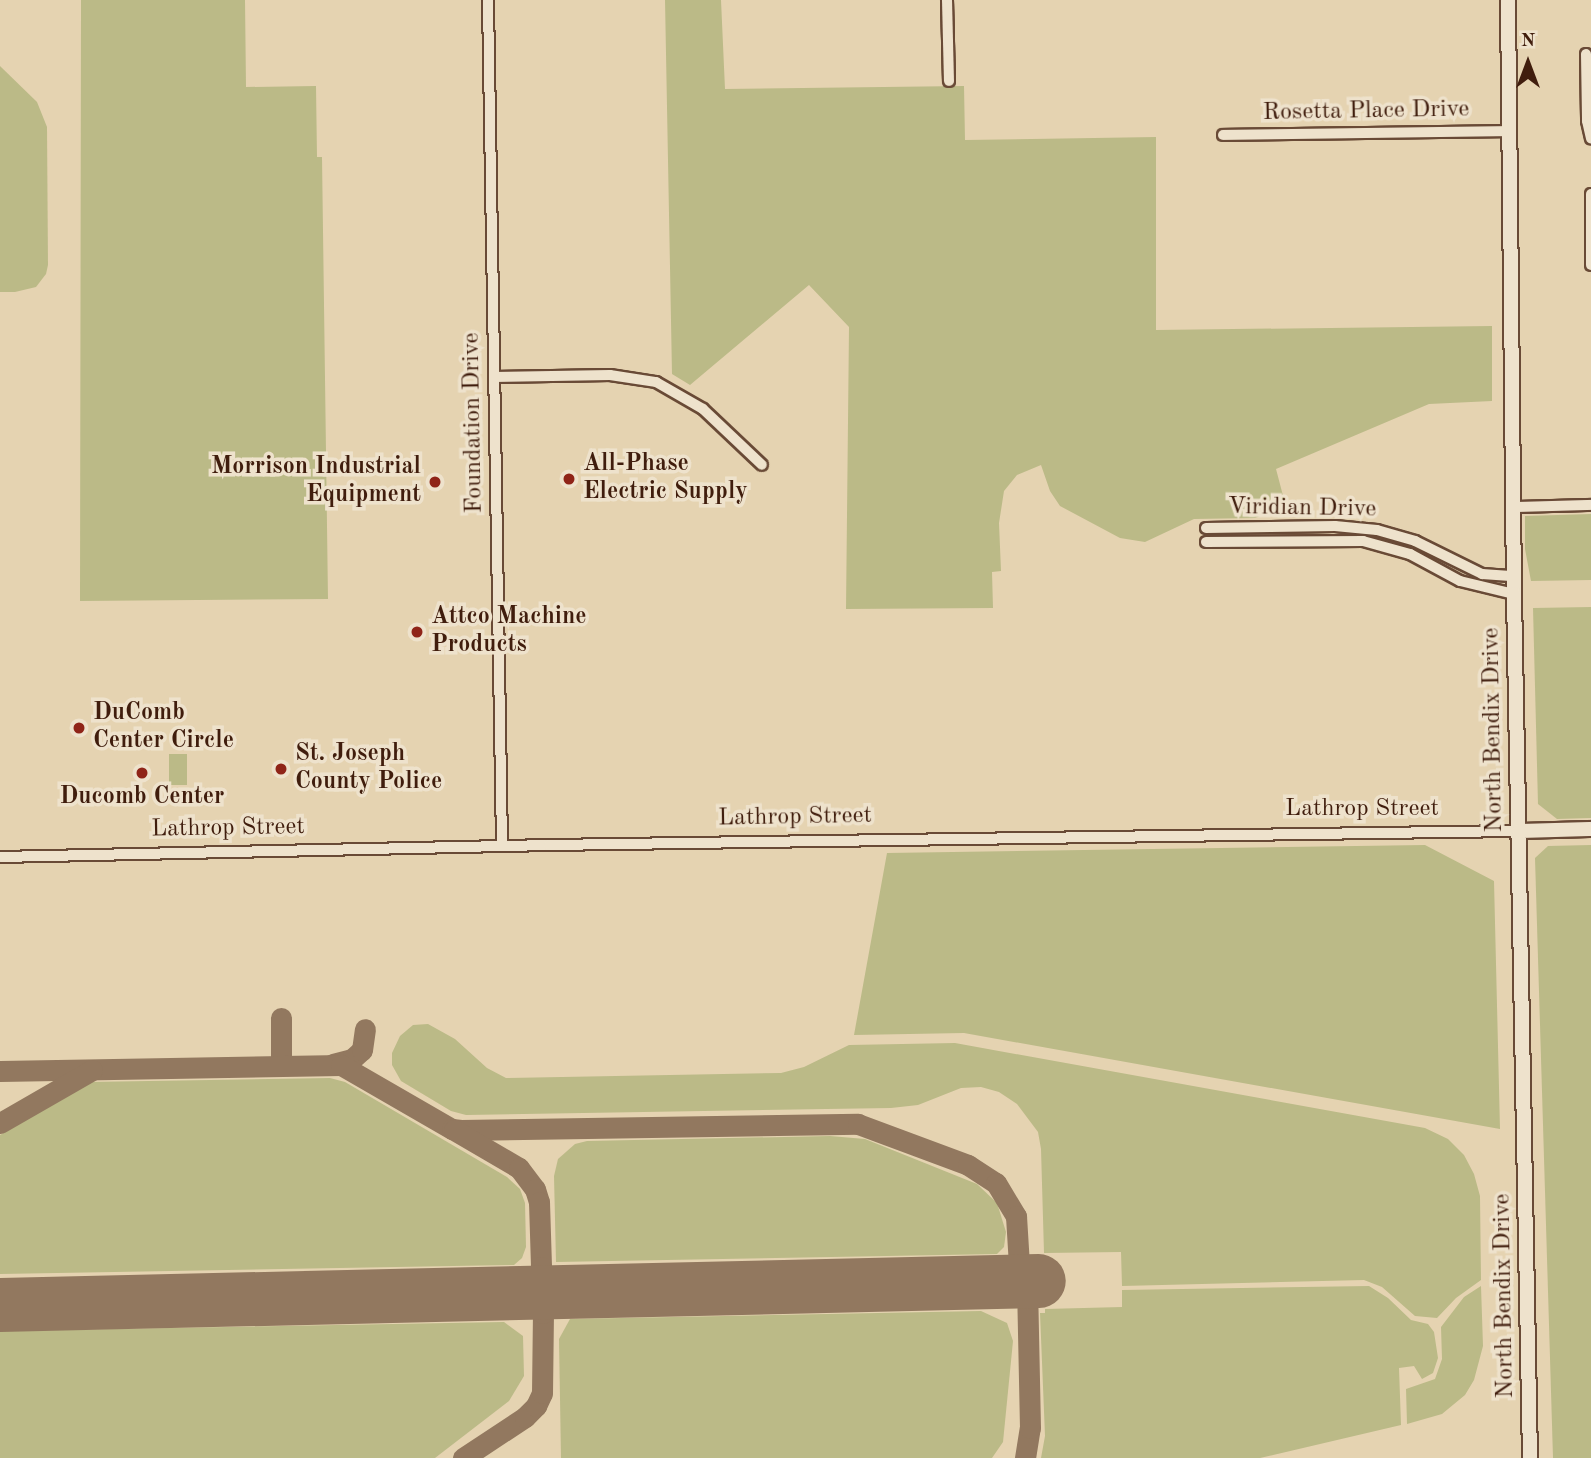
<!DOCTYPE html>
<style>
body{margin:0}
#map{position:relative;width:1591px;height:1458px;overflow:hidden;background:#e5d3b1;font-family:"Old Standard TT",serif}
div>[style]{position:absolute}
.green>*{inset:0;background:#bbba87;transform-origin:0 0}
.taxiway>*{height:21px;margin:-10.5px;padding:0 10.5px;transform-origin:10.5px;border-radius:10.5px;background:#92785f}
.runway>*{height:54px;margin:-27px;padding:0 27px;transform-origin:27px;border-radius:27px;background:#92785f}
.roads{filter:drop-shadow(2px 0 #694a36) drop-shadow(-2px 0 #694a36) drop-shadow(0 2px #694a36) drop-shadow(0 -2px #694a36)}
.street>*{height:10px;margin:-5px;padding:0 5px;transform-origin:5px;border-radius:5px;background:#eee2cc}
.secondary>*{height:14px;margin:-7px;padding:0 7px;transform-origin:7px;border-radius:7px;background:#eee2cc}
.dots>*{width:19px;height:19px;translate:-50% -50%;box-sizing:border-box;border:4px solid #eee2cc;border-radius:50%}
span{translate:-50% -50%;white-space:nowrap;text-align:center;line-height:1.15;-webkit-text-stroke:7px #eee2cc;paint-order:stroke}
.street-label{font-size:24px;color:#401d0d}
.poi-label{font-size:24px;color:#401d0d;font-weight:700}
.left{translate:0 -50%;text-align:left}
.right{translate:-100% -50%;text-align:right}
.north{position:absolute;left:1493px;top:28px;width:70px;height:70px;-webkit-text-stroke:5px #eee2cc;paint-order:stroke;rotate:0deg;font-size:19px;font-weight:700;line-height:28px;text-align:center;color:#401d0d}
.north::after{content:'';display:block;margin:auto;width:24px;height:32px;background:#401d0d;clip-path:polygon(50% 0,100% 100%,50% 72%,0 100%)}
</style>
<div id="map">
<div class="green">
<div style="clip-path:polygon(81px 0,245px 0,246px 87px,316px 86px,317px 157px,322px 157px,328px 599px,80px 601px)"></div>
<div style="clip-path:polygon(665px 0,721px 0,725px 89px,964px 86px,965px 140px,1156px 137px,1156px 330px,1492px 326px,1492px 401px,1429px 404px,1276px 469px,1286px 507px,1255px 518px,1194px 519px,1145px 542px,1120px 538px,1060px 506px,1050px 491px,1041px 465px,1017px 475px,1004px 491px,999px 523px,1001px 571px,992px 572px,993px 608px,846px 609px,849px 327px,809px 285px,690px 385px,672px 374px)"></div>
<div style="clip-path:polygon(0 66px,37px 102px,47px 127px,48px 265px,46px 274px,36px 287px,15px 292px,0 292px)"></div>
<div style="clip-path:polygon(1591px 514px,1591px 580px,1531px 581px,1525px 549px,1525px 516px)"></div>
<div style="clip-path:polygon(1591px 607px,1591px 818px,1557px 819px,1538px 804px,1533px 608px)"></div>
<div style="left:169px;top:754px;width:18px;height:31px"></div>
<div style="clip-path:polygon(1425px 845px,1494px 881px,1500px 1129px,964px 1033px,854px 1035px,887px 853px)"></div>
<div style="clip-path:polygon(1591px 845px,1591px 1458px,1553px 1458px,1535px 858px,1548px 846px)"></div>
<div style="clip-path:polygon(428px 1024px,455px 1039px,487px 1068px,506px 1078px,781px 1073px,804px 1067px,849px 1045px,955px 1043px,1425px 1128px,1448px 1139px,1464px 1155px,1474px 1174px,1480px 1196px,1481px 1280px,1456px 1298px,1437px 1318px,1415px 1316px,1382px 1287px,1364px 1280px,1122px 1286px,1121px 1252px,1044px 1253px,1041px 1149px,1038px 1132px,1017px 1104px,999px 1092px,981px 1087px,961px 1088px,918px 1105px,891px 1108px,466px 1115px,451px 1111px,401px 1081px,392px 1065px,392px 1053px,400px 1036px,413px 1025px)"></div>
<div style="clip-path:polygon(330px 1078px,345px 1082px,507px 1177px,520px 1189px,525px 1203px,526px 1247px,522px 1258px,514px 1265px,0 1274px,0 1135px,88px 1082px)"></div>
<div style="clip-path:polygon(830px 1136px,865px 1139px,977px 1184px,997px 1203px,1006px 1232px,1004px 1247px,997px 1254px,556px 1262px,554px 1176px,558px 1159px,575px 1144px,587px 1141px)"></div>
<div style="clip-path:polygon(1369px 1286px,1388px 1298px,1411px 1320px,1428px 1324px,1434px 1332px,1438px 1358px,1433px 1373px,1422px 1379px,1414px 1366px,1399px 1368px,1401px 1425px,1260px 1458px,1041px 1458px,1045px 1436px,1040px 1313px,1045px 1313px,1045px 1309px,1122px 1307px,1122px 1290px)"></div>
<div style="clip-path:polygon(1481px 1286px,1483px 1346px,1474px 1380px,1465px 1395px,1442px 1414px,1407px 1424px,1406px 1389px,1435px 1379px,1442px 1359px,1441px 1327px,1464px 1297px)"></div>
<div style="clip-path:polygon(981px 1311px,1007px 1323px,1013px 1341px,1003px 1442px,992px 1458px,561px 1458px,559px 1339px,570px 1319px)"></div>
<div style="clip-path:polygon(504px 1322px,523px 1336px,524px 1376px,509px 1401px,435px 1458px,0 1458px,0 1331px)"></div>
</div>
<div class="taxiway">
<div style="left:333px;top:1064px;width:20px;rotate:-15deg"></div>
<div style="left:352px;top:1059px;width:13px;rotate:-42deg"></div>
<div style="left:362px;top:1050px;width:21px;rotate:-82deg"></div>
<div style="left:281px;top:1065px;width:47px;rotate:-90deg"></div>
<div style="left:0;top:1071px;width:341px;rotate:-1deg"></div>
<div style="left:341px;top:1065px;width:128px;rotate:30deg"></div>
<div style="left:452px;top:1129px;width:9px;rotate:6deg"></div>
<div style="left:461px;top:1130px;width:397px;rotate:-0.9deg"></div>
<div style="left:858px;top:1124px;width:117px;rotate:20.4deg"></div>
<div style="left:968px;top:1165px;width:33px;rotate:33deg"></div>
<div style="left:996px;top:1183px;width:39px;rotate:59deg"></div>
<div style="left:1016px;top:1216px;width:65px;rotate:86.5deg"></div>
<div style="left:0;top:1123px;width:106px;rotate:-29.9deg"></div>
<div style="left:454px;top:1130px;width:75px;rotate:30.3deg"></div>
<div style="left:519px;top:1168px;width:26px;rotate:53deg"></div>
<div style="left:535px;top:1189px;width:14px;rotate:73deg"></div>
<div style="left:539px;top:1202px;width:65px;rotate:88.2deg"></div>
<div style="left:541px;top:1267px;width:11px;rotate:105deg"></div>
<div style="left:538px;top:1278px;width:8px;rotate:135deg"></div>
<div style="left:532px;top:1284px;width:25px;rotate:153deg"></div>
<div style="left:463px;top:1458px;width:74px;rotate:-33.5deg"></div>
<div style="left:525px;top:1417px;width:16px;rotate:-45deg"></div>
<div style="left:536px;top:1406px;width:14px;rotate:-65deg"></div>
<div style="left:542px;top:1393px;width:80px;rotate:-89.3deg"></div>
<div style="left:543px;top:1313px;width:15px;rotate:-132deg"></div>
<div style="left:533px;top:1302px;width:24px;rotate:-163deg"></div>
<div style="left:1025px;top:1458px;width:30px;rotate:-81deg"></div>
<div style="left:1030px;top:1428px;width:147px;rotate:-91.2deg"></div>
</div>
<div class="runway">
<div style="left:0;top:1305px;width:1039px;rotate:-1.32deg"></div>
</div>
<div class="roads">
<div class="street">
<div style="left:488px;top:0;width:846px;rotate:89.05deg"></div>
<div style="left:947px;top:0;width:81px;rotate:88.6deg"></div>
<div style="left:1586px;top:54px;width:67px;rotate:89.1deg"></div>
<div style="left:1587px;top:121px;width:18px;rotate:77deg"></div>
<div style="left:1223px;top:135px;width:286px;rotate:-0.8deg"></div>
<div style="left:1591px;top:194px;width:71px;rotate:90deg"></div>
<div style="left:494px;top:377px;width:116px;rotate:-1deg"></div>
<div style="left:610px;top:375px;width:47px;rotate:8.7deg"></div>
<div style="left:656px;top:382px;width:54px;rotate:29.9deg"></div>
<div style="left:703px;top:409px;width:81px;rotate:43.5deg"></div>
<div style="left:1513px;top:507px;width:78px;rotate:-1.5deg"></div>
<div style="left:1206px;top:528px;width:129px;rotate:-0.9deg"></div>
<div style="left:1335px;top:526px;width:42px;rotate:5.4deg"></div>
<div style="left:1377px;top:530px;width:40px;rotate:16deg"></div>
<div style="left:1415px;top:541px;width:75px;rotate:26.2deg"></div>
<div style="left:1482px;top:574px;width:32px;rotate:4deg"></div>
<div style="left:1206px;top:542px;width:157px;rotate:-0.4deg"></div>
<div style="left:1363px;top:541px;width:49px;rotate:15.5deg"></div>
<div style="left:1410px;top:554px;width:57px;rotate:28.4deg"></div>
<div style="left:1460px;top:581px;width:56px;rotate:13.5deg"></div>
<div style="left:0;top:857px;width:549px;rotate:-1.25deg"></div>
<div style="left:549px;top:845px;width:970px;rotate:-0.83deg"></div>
</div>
<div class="secondary">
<div style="left:1508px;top:0;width:594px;rotate:89.42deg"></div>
<div style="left:1514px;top:594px;width:864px;rotate:88.94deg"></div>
<div style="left:1519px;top:831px;width:72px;rotate:-1.6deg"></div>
</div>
</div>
<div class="dots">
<div style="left:569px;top:479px;background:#8f2418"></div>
<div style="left:435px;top:482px;background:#8f2418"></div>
<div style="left:417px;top:632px;background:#8f2418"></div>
<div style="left:79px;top:728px;background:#8f2418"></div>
<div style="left:281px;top:769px;background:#8f2418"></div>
<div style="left:142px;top:773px;background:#8f2418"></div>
</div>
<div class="street-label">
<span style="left:1366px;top:112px;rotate:-1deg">Rosetta Place Drive</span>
<span style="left:474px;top:423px;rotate:-91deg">Foundation Drive</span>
<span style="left:1302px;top:509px;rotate:1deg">Viridian Drive</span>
<span style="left:1494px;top:730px;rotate:-91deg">North Bendix Drive</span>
<span style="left:1362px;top:810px">Lathrop Street</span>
<span style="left:795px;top:818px;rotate:-1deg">Lathrop Street</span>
<span style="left:228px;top:829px;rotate:-1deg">Lathrop Street</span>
<span style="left:1505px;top:1296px;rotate:-91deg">North Bendix Drive</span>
</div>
<div class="poi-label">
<span class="left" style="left:583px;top:479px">All-Phase<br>Electric Supply</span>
<span class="right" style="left:421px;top:482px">Morrison Industrial<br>Equipment</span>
<span class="left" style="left:431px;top:632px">Attco Machine<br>Products</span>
<span class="left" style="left:93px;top:728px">DuComb<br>Center Circle</span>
<span class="left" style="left:295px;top:769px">St. Joseph<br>County Police</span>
<span style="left:142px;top:798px">Ducomb Center</span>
</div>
<div class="north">N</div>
</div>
